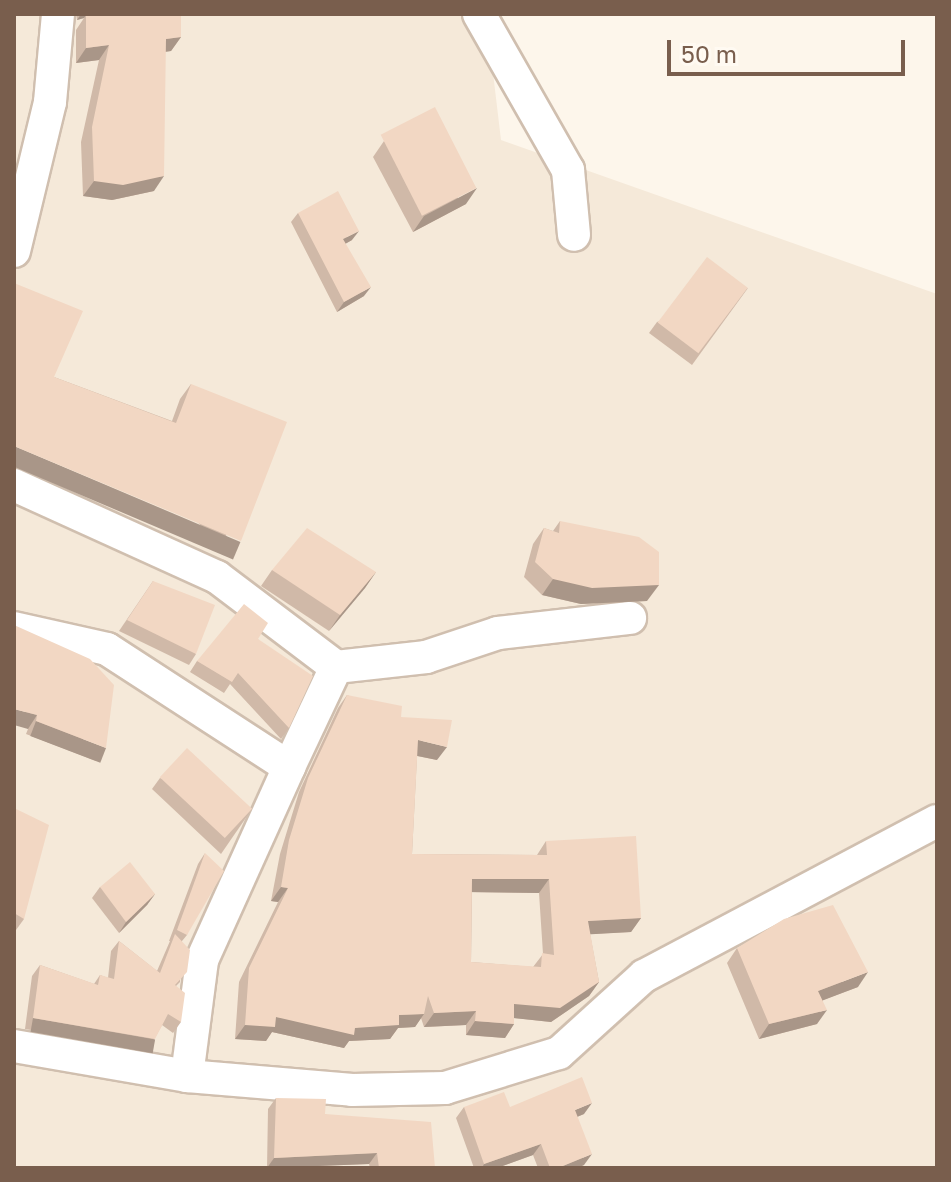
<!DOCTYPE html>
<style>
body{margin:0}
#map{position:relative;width:951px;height:1182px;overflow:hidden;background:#fdf6eb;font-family:"Golos Text",sans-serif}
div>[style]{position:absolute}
.residential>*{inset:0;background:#f5e9d9}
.roads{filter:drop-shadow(2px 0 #d0bfaf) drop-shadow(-2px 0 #d0bfaf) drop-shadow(0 2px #d0bfaf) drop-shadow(0 -2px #d0bfaf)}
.minor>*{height:32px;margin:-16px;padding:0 16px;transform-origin:16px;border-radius:16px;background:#fff}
.wall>*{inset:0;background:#d0b9a8}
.shaded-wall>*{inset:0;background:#a99688;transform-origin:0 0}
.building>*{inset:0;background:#f2d7c3;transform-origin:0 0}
span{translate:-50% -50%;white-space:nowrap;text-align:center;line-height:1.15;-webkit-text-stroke:6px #fffaf2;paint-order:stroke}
.frame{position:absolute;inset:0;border:16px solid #795e4d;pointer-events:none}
.scale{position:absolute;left:667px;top:40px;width:238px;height:36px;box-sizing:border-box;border:4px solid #795e4d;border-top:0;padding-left:10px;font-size:24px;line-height:28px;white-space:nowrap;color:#795e4d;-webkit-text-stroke:6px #fffaf2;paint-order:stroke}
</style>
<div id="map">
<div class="residential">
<div style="clip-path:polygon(14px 14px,486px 14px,501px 140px,937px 294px,937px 1168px,14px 1168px)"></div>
</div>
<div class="roads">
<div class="minor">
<div style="left:479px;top:14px;width:180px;rotate:60.3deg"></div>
<div style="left:568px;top:170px;width:65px;rotate:84.7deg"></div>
<div style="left:14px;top:251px;width:153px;rotate:-76.4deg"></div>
<div style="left:50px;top:102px;width:88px;rotate:-84.8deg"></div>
<div style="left:14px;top:485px;width:223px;rotate:24.4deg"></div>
<div style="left:217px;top:577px;width:149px;rotate:37.1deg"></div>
<div style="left:336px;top:667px;width:91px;rotate:-6.3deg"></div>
<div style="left:426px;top:657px;width:76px;rotate:-18.4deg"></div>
<div style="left:498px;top:633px;width:133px;rotate:-6.5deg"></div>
<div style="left:14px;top:628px;width:95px;rotate:12.7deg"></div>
<div style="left:107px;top:649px;width:217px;rotate:33deg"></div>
<div style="left:289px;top:767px;width:110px;rotate:-64.8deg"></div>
<div style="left:14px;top:1046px;width:176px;rotate:9.8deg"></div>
<div style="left:187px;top:1076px;width:166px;rotate:4.8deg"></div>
<div style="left:352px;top:1090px;width:93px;rotate:-1.2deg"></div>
<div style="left:445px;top:1088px;width:119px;rotate:-17.1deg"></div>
<div style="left:559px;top:1053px;width:115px;rotate:-42.2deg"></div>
<div style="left:644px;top:976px;width:331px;rotate:-27.9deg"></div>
<div style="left:187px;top:1076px;width:117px;rotate:-82.6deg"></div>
<div style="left:202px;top:960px;width:212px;rotate:-65.7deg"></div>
</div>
</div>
<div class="wall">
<div style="clip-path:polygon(76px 14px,181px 14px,181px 37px,171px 51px,165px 52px,154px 191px,112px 200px,83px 196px,81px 142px,99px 60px,76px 63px,76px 30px,84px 18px,77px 20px)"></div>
<div style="clip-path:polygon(384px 141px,466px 204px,413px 232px,373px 157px)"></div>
<div style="clip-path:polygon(298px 213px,352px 240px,345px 244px,364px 296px,337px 312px,291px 222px)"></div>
<div style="clip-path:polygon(748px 288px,692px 365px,649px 333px,657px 322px)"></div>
<div style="clip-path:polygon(54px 377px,172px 421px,180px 399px,191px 384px,231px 556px)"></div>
<div style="clip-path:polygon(560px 521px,647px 601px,581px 604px,542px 595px,524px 577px,533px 544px,544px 528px,553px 531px)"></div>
<div style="clip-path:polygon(272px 570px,376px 572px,365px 588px,329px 631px,261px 586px)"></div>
<div style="clip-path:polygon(153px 581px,196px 654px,189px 665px,119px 631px)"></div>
<div style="clip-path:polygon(14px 625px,96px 761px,26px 734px,28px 729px)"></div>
<div style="clip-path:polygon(258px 639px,289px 728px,281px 739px,230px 684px,224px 693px,190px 672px,197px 661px)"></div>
<div style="clip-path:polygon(evenodd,347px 695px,401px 717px,437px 760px,417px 756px,412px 854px,537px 855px,546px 841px,641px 918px,631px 932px,590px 934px,599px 982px,589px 996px,551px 1022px,514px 1018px,514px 1024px,505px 1038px,466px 1035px,466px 1025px,424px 1027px,421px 1018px,415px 1027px,398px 1028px,390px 1039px,349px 1041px,344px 1048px,272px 1032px,266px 1041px,235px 1039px,239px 982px,278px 902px,271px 901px,280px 854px,299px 792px,338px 708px,347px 695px,472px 892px,539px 893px,543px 954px,533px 967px,471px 962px,472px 892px)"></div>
<div style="clip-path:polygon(160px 778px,252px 809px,221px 854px,152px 789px)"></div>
<div style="clip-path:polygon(14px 808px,24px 919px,16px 930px,14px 928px)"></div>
<div style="clip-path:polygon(205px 853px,187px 935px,182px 941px,180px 982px,176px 986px,181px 1022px,173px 1033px,162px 1025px,148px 1050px,25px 1029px,32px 976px,40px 965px,94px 984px,100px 975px,108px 978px,111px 951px,119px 941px,157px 971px,170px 941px,169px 941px,198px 864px)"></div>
<div style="clip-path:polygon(100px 887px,155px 894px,147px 905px,119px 933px,92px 898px)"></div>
<div style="clip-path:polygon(737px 948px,858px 987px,823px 1000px,817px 1024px,759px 1039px,727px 963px)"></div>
<div style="clip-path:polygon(276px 1098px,325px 1114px,435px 1168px,370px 1168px,369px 1164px,267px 1168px,268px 1109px)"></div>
<div style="clip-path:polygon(464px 1107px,510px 1107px,584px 1114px,577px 1117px,584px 1165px,577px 1168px,538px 1168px,533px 1155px,497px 1168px,474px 1168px,456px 1118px)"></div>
</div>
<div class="shaded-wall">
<div style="clip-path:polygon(81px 14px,104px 14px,86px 15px,84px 18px,77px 20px)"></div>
<div style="clip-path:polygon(181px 37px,171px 51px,155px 53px,166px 39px)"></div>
<div style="clip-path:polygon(109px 45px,99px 60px,76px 63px,86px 48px)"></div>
<div style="clip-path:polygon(164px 176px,154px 191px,112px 200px,83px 196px,94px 181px)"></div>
<div style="clip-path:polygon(477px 188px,466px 204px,413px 232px,424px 216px)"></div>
<div style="clip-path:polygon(359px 231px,352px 240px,336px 249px,343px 239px)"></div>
<div style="clip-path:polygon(371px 287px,364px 296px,337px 312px,344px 302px)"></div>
<div style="left:14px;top:446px;width:246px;height:19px;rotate:23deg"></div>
<div style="clip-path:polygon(376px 572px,365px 588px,329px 631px,340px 615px)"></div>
<div style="clip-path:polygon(553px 579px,659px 585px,647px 601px,581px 604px,542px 595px)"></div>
<div style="clip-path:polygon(14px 709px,37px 715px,28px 729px,14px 725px)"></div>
<div style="left:36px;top:721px;width:75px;height:16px;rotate:21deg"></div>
<div style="clip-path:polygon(418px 740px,447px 747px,437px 760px,408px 754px)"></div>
<div style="clip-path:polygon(472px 879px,549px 879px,539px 893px,463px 892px)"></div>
<div style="clip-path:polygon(281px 887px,288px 888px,278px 902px,271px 901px)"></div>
<div style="clip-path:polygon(155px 894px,147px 905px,119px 933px,126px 922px)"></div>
<div style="clip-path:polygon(641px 918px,631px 932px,578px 935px,588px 921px)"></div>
<div style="clip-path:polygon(868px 972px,858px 987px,808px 1006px,818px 991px)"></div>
<div style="clip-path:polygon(599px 982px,589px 996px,551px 1022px,504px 1017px,514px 1004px)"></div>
<div style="clip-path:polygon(827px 1010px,817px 1024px,759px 1039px,769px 1024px)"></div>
<div style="clip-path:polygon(476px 1011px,466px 1025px,424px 1027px,434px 1013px)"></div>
<div style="clip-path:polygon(424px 1014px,415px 1027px,398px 1028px,390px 1039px,349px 1041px,344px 1048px,272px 1032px,266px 1041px,235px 1039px,245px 1025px,276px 1017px,355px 1028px,399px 1015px)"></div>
<div style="left:33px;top:1018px;width:124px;height:14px;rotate:10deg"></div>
<div style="clip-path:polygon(475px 1021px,514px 1024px,505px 1038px,466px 1035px)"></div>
<div style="clip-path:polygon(592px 1103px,584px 1114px,567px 1121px,575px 1110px)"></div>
<div style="clip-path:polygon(541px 1144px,533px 1155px,497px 1168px,482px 1168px,484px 1164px)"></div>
<div style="clip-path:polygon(377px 1153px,369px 1164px,267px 1168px,274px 1158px)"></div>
<div style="clip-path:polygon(592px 1154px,584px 1165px,577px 1168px,558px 1168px)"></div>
</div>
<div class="building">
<div style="clip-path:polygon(88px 14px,181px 14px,181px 37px,166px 39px,164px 176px,123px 185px,94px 181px,92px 127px,109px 45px,86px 48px,86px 15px)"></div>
<div style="left:435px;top:107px;width:91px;height:61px;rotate:63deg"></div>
<div style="clip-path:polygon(338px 191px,359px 231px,343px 239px,371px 287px,344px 302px,298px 213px)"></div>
<div style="left:707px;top:257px;width:51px;height:82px;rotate:37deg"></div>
<div style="clip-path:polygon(14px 283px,83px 311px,54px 377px,176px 423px,191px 384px,287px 422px,241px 541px,14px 446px)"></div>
<div style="clip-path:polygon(560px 521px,639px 537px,659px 552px,659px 585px,592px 588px,553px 579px,535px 562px,544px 528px,559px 533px)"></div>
<div style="clip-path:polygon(307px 528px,376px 572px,340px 615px,272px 570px)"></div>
<div style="clip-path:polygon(153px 581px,215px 605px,196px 654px,127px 620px)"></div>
<div style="clip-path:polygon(244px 604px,268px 623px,258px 639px,313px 676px,289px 728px,238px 673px,232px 682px,197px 661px)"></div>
<div style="clip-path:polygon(14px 625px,90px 659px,114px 685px,106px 748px,36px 721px,37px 715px,14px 709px)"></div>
<div style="clip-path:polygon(evenodd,347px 695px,402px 706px,401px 717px,452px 720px,447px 747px,418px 740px,412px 854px,547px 855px,546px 841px,636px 836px,641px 918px,588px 921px,599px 982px,560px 1008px,514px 1004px,514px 1024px,475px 1021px,476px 1011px,434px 1013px,428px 996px,424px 1014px,399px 1015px,399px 1025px,355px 1028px,354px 1035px,276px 1017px,275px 1027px,245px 1025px,249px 968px,288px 888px,281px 887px,289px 840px,308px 778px,347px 695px,472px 879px,549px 879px,554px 955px,542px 953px,541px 967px,471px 962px,472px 879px)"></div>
<div style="left:187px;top:748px;width:89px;height:40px;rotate:43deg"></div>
<div style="clip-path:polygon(14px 808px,49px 825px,24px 919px,14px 913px)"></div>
<div style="clip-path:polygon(205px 853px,224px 871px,187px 935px,177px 930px)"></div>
<div style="clip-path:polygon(130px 862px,155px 894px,126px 922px,100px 887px)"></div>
<div style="clip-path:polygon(833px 905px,868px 972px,818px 991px,827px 1010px,769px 1024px,737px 948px,784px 919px)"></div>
<div style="clip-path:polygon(175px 934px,190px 950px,187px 972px,175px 985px,185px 993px,181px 1022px,168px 1014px,155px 1039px,33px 1018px,40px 965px,98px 985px,100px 975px,114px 979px,119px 941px,160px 973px)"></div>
<div style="clip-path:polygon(582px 1077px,592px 1103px,575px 1110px,592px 1154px,558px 1168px,550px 1168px,541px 1144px,484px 1164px,464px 1107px,504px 1092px,510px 1107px)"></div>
<div style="clip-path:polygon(276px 1098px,326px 1099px,325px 1114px,431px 1122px,435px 1168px,379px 1168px,377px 1153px,274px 1158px)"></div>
</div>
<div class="frame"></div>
<div class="scale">50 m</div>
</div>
